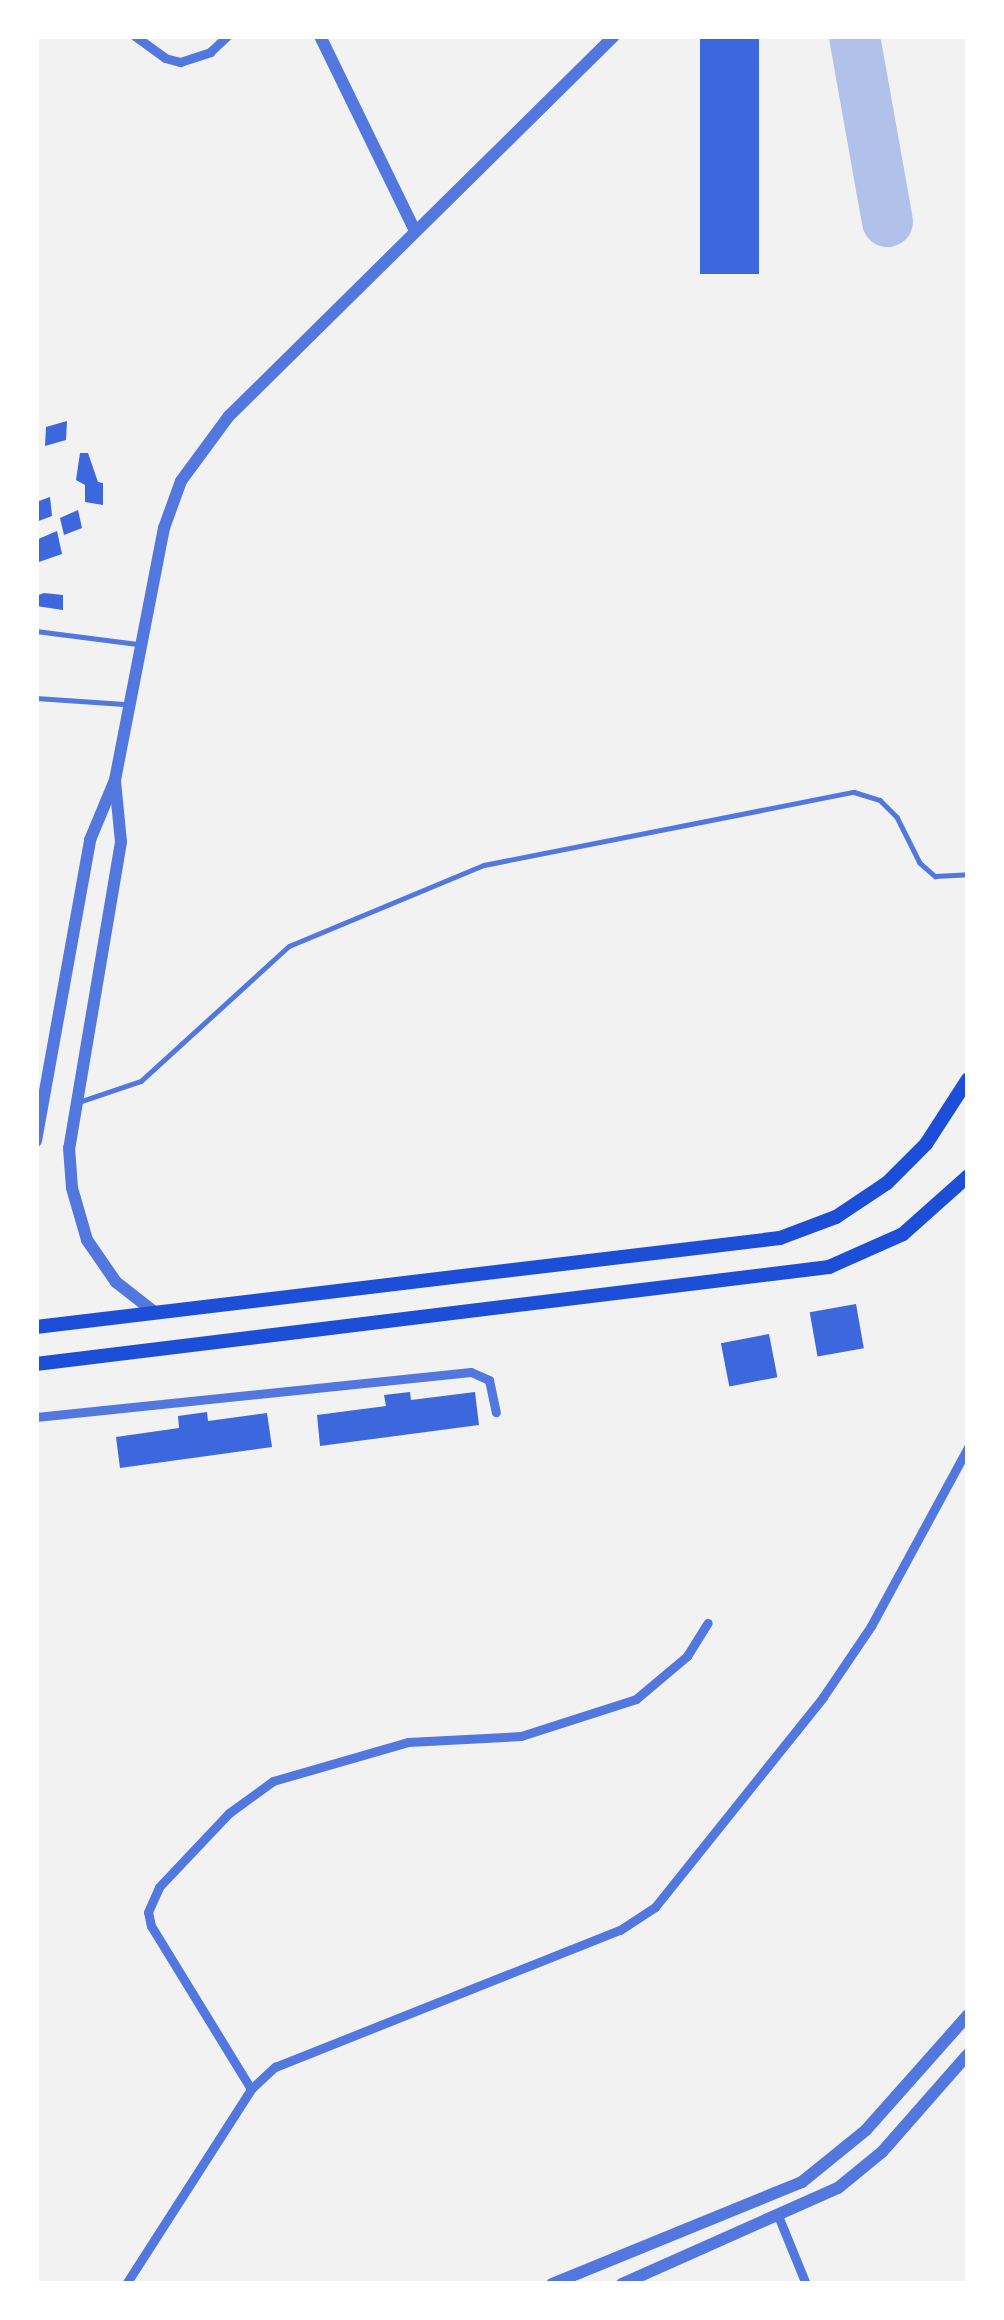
<!DOCTYPE html>
<style>
body{margin:0}
#map{position:relative;width:1004px;height:2320px;overflow:hidden;background:#f2f2f2;font-family:"Libre Baskerville",serif}
div>[style]{position:absolute}
.taxiway>*{height:51px;margin:-25.5px;padding:0 25.5px;transform-origin:25.5px;border-radius:25.5px;background:#b2c1ea}
.building>*{inset:0;background:#3d67dc;transform-origin:0 0}
.service>*{height:4.5px;margin:-2.25px;padding:0 2.25px;transform-origin:2.25px;border-radius:2.25px;background:#5277de}
.minor>*{height:9px;margin:-4.5px;padding:0 4.5px;transform-origin:4.5px;border-radius:4.5px;background:#5277de}
.tertiary>*{height:12px;margin:-6px;padding:0 6px;transform-origin:6px;border-radius:6px;background:#5277de}
.secondary>*{height:14px;margin:-7px;padding:0 7px;transform-origin:7px;border-radius:7px;background:#1d4ed8}
span{translate:-50% -50%;white-space:nowrap;text-align:center;line-height:1.15;-webkit-text-stroke:10px #fff;paint-order:stroke}
.frame{position:absolute;inset:0;border:39px solid #fff;pointer-events:none}
</style>
<div id="map">
<div class="taxiway">
<div style="left:854px;top:36px;width:188px;rotate:79.9deg"></div>
</div>
<div class="building">
<div style="left:700px;top:36px;width:59px;height:238px"></div>
<div style="clip-path:polygon(67px 421px,66px 440px,45px 446px,46px 427px)"></div>
<div style="clip-path:polygon(80px 453px,88px 453px,98px 482px,103px 483px,103px 505px,85px 502px,85px 485px,76px 480px)"></div>
<div style="clip-path:polygon(50px 497px,52px 516px,36px 522px,36px 502px)"></div>
<div style="clip-path:polygon(78px 510px,82px 528px,64px 535px,60px 518px)"></div>
<div style="clip-path:polygon(57px 531px,62px 554px,36px 563px,36px 540px)"></div>
<div style="clip-path:polygon(44px 593px,63px 595px,63px 610px,36px 606px,36px 596px)"></div>
<div style="left:856px;top:1304px;width:45px;height:47px;rotate:80deg"></div>
<div style="left:769px;top:1334px;width:44px;height:49px;rotate:79deg"></div>
<div style="clip-path:polygon(410px 1392px,411px 1400px,475px 1392px,479px 1425px,320px 1446px,317px 1415px,386px 1406px,384px 1395px)"></div>
<div style="clip-path:polygon(207px 1412px,208px 1421px,267px 1413px,272px 1447px,120px 1468px,116px 1437px,179px 1428px,178px 1416px)"></div>
</div>
<div class="service">
<div style="left:36px;top:631px;width:102px;rotate:7.3deg"></div>
<div style="left:36px;top:698px;width:88px;rotate:3.9deg"></div>
<div style="left:82px;top:1101px;width:62px;rotate:-18.7deg"></div>
<div style="left:141px;top:1081px;width:200px;rotate:-42.4deg"></div>
<div style="left:289px;top:946px;width:211px;rotate:-22.6deg"></div>
<div style="left:484px;top:865px;width:377px;rotate:-11.2deg"></div>
<div style="left:854px;top:792px;width:27px;rotate:17deg"></div>
<div style="left:880px;top:800px;width:24px;rotate:45deg"></div>
<div style="left:897px;top:817px;width:51px;rotate:63.4deg"></div>
<div style="left:920px;top:863px;width:20px;rotate:41deg"></div>
<div style="left:935px;top:876px;width:33px;rotate:-3deg"></div>
</div>
<div class="minor">
<div style="left:135px;top:36px;width:37px;rotate:36deg"></div>
<div style="left:165px;top:58px;width:16px;rotate:15deg"></div>
<div style="left:180px;top:62px;width:32px;rotate:-18deg"></div>
<div style="left:210px;top:52px;width:23px;rotate:-43deg"></div>
<div style="left:36px;top:1417px;width:437px;rotate:-5.9deg"></div>
<div style="left:471px;top:1372px;width:20px;rotate:24deg"></div>
<div style="left:489px;top:1380px;width:33px;rotate:78deg"></div>
<div style="left:251px;top:2089px;width:191px;rotate:-121.5deg"></div>
<div style="left:151px;top:1926px;width:14px;rotate:-102deg"></div>
<div style="left:148px;top:1912px;width:27px;rotate:-66deg"></div>
<div style="left:159px;top:1887px;width:102px;rotate:-46.6deg"></div>
<div style="left:229px;top:1813px;width:54px;rotate:-36deg"></div>
<div style="left:273px;top:1781px;width:141px;rotate:-16.1deg"></div>
<div style="left:408px;top:1742px;width:113px;rotate:-3deg"></div>
<div style="left:521px;top:1736px;width:121px;rotate:-17.8deg"></div>
<div style="left:636px;top:1699px;width:67px;rotate:-40.1deg"></div>
<div style="left:687px;top:1656px;width:39px;rotate:-58deg"></div>
<div style="left:779px;top:2218px;width:71px;rotate:67.8deg"></div>
<div style="left:126px;top:2284px;width:232px;rotate:-57.3deg"></div>
<div style="left:251px;top:2089px;width:33px;rotate:-43deg"></div>
<div style="left:275px;top:2067px;width:371px;rotate:-21.7deg"></div>
<div style="left:620px;top:1930px;width:42px;rotate:-33.3deg"></div>
<div style="left:655px;top:1907px;width:269px;rotate:-51.3deg"></div>
<div style="left:823px;top:1697px;width:86px;rotate:-55.9deg"></div>
<div style="left:871px;top:1626px;width:204px;rotate:-61.5deg"></div>
</div>
<div class="tertiary">
<div style="left:320px;top:36px;width:217px;rotate:64deg"></div>
<div style="left:115px;top:781px;width:61px;rotate:84.4deg"></div>
<div style="left:121px;top:842px;width:310px;rotate:99.6deg"></div>
<div style="left:69px;top:1148px;width:40px;rotate:85.7deg"></div>
<div style="left:72px;top:1188px;width:54px;rotate:73.9deg"></div>
<div style="left:87px;top:1240px;width:51px;rotate:55.4deg"></div>
<div style="left:116px;top:1282px;width:47px;rotate:38.1deg"></div>
<div style="left:36px;top:1141px;width:306px;rotate:-79.8deg"></div>
<div style="left:90px;top:840px;width:65px;rotate:-67.4deg"></div>
<div style="left:115px;top:780px;width:257px;rotate:-79deg"></div>
<div style="left:164px;top:528px;width:50px;rotate:-70.1deg"></div>
<div style="left:181px;top:481px;width:81px;rotate:-53.6deg"></div>
<div style="left:229px;top:416px;width:541px;rotate:-44.63deg"></div>
<div style="left:552px;top:2284px;width:270px;rotate:-22.2deg"></div>
<div style="left:802px;top:2182px;width:82px;rotate:-39.1deg"></div>
<div style="left:866px;top:2130px;width:154px;rotate:-48.4deg"></div>
<div style="left:622px;top:2284px;width:236px;rotate:-24deg"></div>
<div style="left:838px;top:2188px;width:57px;rotate:-39.3deg"></div>
<div style="left:882px;top:2152px;width:130px;rotate:-48.7deg"></div>
</div>
<div class="secondary">
<div style="left:36px;top:1327px;width:749px;rotate:-6.82deg"></div>
<div style="left:780px;top:1238px;width:60px;rotate:-20.6deg"></div>
<div style="left:836px;top:1217px;width:61px;rotate:-33.7deg"></div>
<div style="left:887px;top:1183px;width:55px;rotate:-45deg"></div>
<div style="left:926px;top:1144px;width:77px;rotate:-57.1deg"></div>
<div style="left:36px;top:1364px;width:799px;rotate:-6.97deg"></div>
<div style="left:829px;top:1267px;width:81px;rotate:-24deg"></div>
<div style="left:903px;top:1234px;width:87px;rotate:-41.7deg"></div>
</div>
<div class="frame"></div>
</div>
